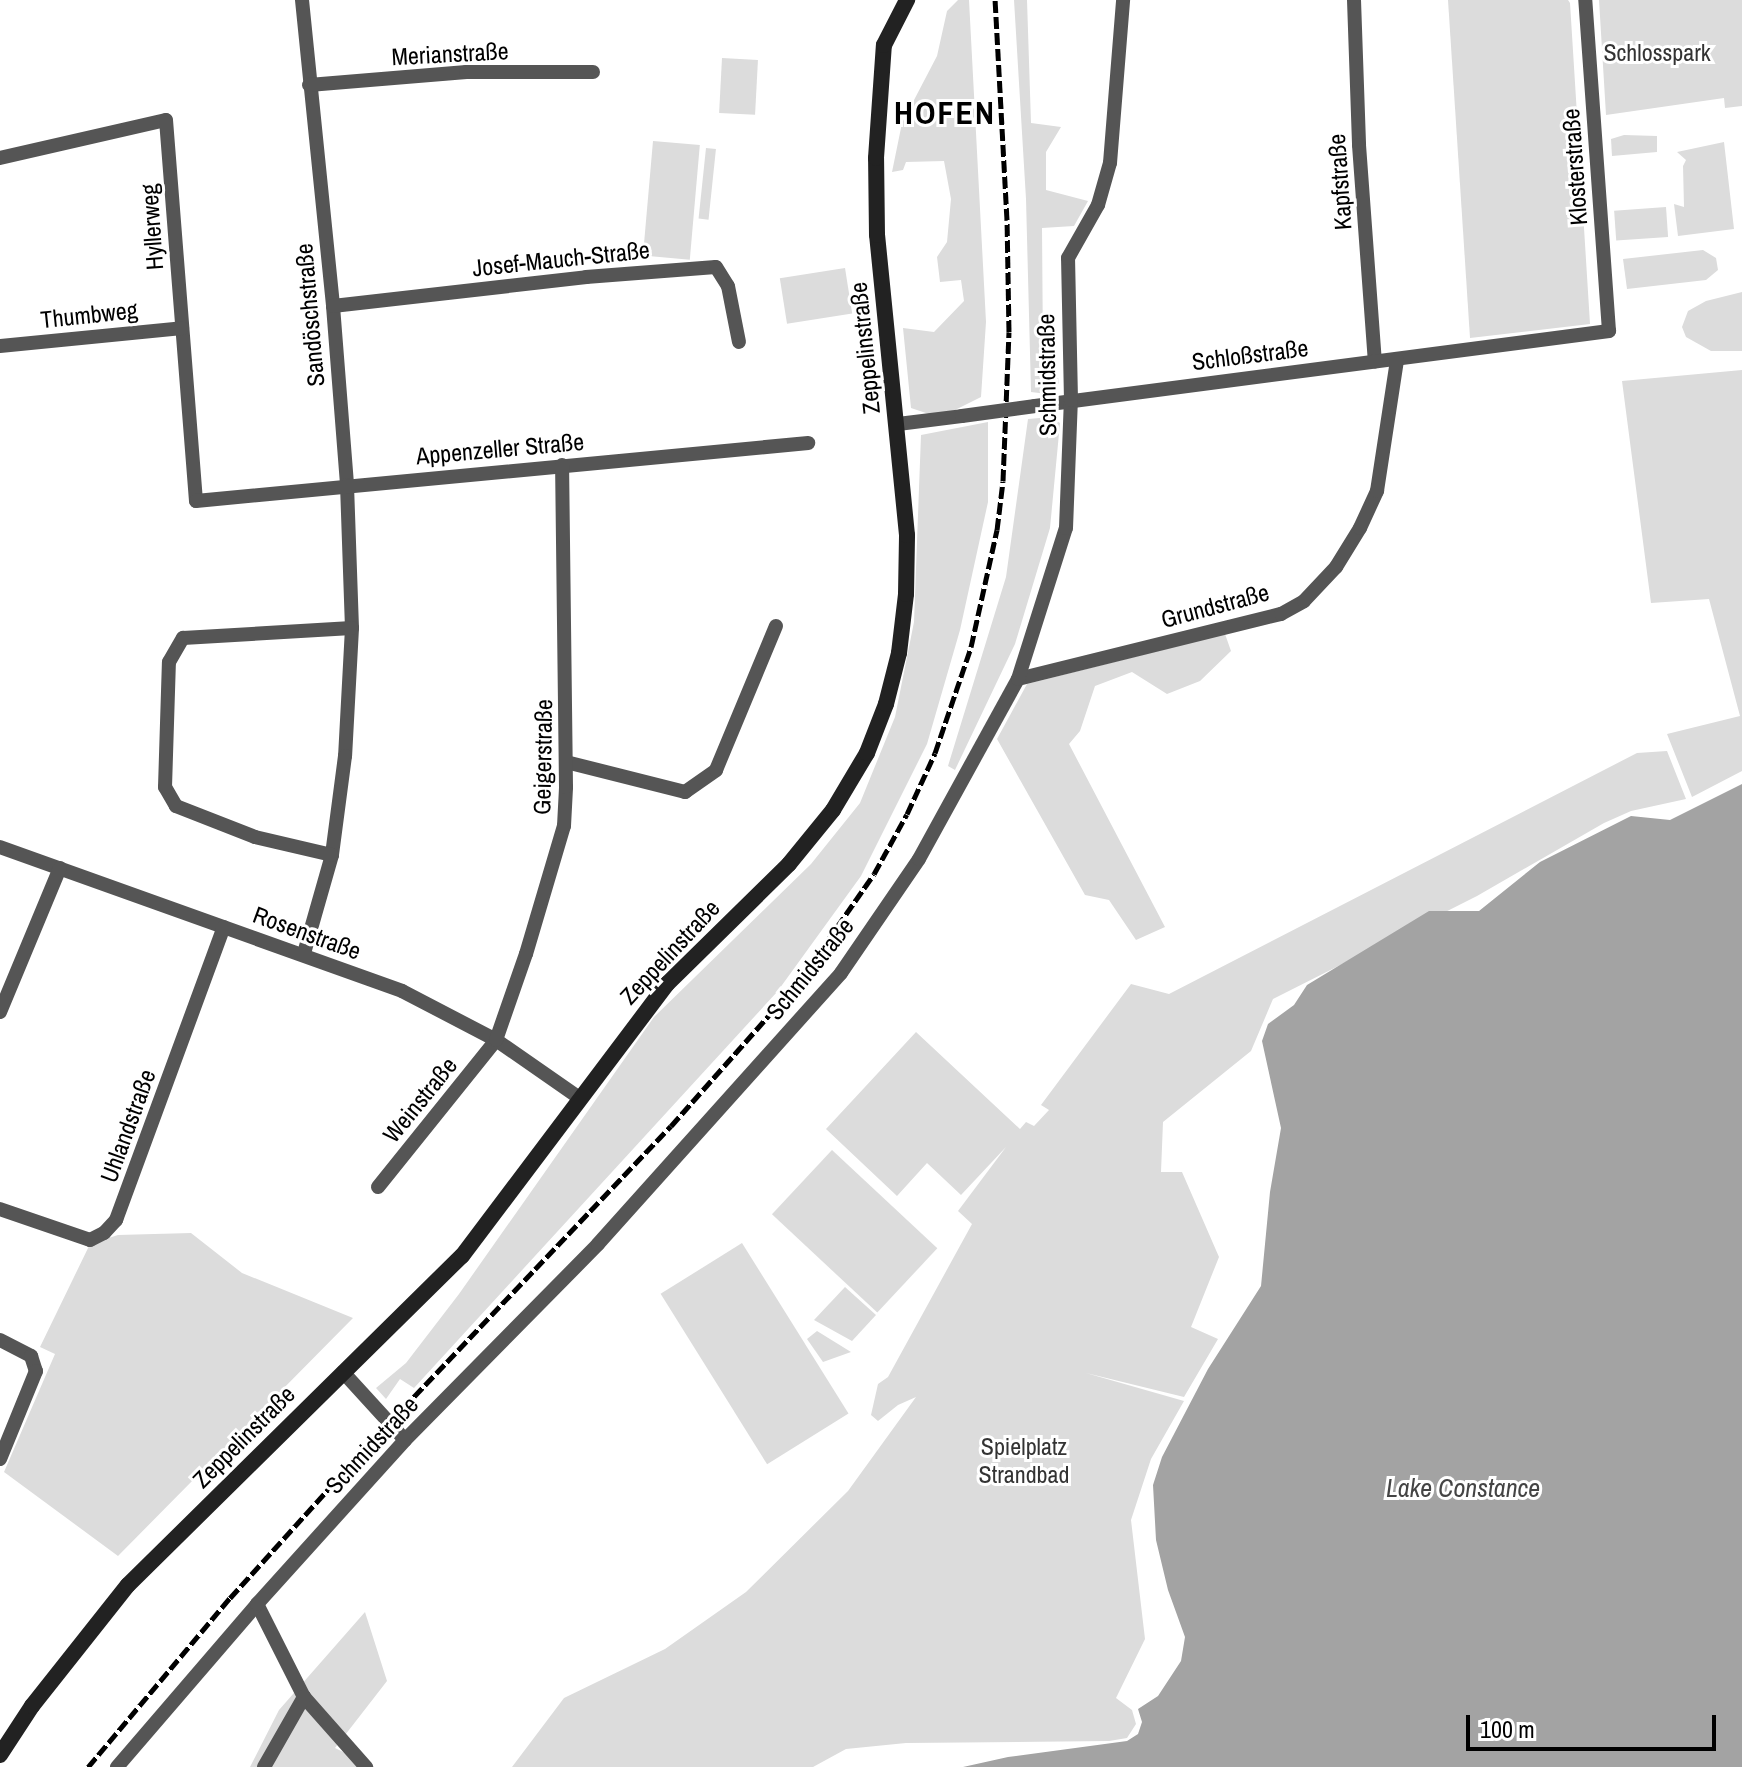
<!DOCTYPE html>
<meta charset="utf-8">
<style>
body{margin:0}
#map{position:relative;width:1742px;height:1767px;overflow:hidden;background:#fff;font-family:"Archivo Narrow",sans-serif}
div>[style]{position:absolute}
.green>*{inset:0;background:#dcdcdc;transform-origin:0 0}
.water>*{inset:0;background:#a3a3a3}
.minor>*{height:14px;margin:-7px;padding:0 7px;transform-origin:7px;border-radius:7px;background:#555}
.secondary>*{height:16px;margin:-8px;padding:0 8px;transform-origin:8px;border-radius:8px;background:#222}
.rail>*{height:5px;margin-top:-2.5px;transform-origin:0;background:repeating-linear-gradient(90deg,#000 0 12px,transparent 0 16px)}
.minor-bridge>*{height:14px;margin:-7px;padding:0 7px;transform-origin:7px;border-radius:7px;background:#555}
span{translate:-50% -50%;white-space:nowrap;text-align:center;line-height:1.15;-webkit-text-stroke:6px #fff;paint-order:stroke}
.park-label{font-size:24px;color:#333}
.street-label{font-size:24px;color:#000}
.water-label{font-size:26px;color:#444;font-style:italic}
.district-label{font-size:32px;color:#000;font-weight:700;letter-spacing:2px}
.scale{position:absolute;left:1466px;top:1715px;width:250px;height:36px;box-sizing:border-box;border:4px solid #000;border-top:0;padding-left:10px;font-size:24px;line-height:28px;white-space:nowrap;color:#000;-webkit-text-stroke:6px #fff;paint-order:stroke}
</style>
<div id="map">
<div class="green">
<div style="clip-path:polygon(958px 0,969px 0,986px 322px,981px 397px,953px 411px,929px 414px,911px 408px,903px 328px,934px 332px,964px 301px,961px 280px,940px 282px,937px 257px,947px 242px,951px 199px,944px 161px,906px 162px,903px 170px,892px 172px,902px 123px,937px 56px,947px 11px)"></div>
<div style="clip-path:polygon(1014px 0,1027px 0,1031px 123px,1061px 127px,1046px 152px,1046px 190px,1088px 201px,1074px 226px,1042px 228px,1043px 353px,1054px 354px,1059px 383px,1047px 394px,1031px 392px,1026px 199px)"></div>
<div style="clip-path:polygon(1448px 0,1568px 0,1570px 3px,1590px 324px,1470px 338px)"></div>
<div style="clip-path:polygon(1599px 0,1742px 0,1742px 106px,1725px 108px,1724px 98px,1606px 115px)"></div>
<div style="left:722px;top:58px;width:36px;height:55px;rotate:3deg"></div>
<div style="clip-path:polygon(1624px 135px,1657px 136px,1657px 152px,1612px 156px,1611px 139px)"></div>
<div style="left:653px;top:141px;width:47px;height:115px;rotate:5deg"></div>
<div style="clip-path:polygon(1724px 142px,1734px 229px,1678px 236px,1674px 204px,1684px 207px,1683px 166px,1686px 160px,1677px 152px)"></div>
<div style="left:706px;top:148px;width:10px;height:71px;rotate:6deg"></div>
<div style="left:1666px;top:207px;width:30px;height:52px;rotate:86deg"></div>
<div style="clip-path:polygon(1703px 250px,1716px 258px,1718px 270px,1706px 280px,1627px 289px,1623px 259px)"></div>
<div style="left:845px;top:268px;width:46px;height:66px;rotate:81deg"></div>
<div style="clip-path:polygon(1742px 292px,1742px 351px,1711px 351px,1686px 337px,1682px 327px,1688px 311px,1706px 301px)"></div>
<div style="clip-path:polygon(1742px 370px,1742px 771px,1692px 797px,1667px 734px,1740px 716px,1709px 599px,1651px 603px,1622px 381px)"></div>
<div style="clip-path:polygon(1051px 417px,1060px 423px,1050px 528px,1015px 644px,955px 770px,948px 766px,1006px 577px,1028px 419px)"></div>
<div style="clip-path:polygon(988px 422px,988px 502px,960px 630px,927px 744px,861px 876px,777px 992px,414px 1388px,400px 1379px,386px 1399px,376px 1388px,406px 1363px,459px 1294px,654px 1017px,811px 864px,860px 803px,895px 717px,914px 622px,921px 435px)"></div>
<div style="clip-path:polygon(1225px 634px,1231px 651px,1200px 681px,1167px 694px,1132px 672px,1095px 686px,1080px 731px,1069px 744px,1165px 927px,1136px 940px,1109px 900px,1085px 895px,997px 739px,1027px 684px)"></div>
<div style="clip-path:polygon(1667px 751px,1686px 799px,1631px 811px,1604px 823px,1477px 896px,1273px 999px,1251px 1051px,1163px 1122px,1161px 1172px,1182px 1172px,1219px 1257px,1191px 1327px,1218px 1339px,1184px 1397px,1086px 1373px,1184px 1401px,1151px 1459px,1131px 1520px,1145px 1639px,1116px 1698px,1132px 1710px,1136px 1724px,1127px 1738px,1109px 1741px,906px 1743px,846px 1749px,813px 1767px,512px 1767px,564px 1698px,665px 1649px,746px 1592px,848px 1491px,916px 1397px,898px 1405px,878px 1421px,871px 1415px,878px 1384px,888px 1377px,972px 1224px,958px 1211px,1006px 1147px,961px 1195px,927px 1163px,897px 1196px,826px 1129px,916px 1032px,1020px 1129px,1026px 1122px,1034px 1126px,1049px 1110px,1041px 1105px,1131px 984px,1169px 994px,1637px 753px)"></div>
<div style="left:832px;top:1150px;width:144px;height:88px;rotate:43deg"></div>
<div style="clip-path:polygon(191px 1233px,242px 1273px,353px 1318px,118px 1556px,4px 1472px,55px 1354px,40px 1347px,90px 1244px,118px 1235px)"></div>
<div style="left:742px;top:1243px;width:201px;height:96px;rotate:58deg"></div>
<div style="clip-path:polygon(845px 1287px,876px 1315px,852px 1341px,814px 1320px)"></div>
<div style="clip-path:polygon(817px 1331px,851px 1352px,823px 1362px,807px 1339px)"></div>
<div style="clip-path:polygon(365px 1612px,387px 1681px,335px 1748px,374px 1767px,250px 1767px,279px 1710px)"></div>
</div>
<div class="water">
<div style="clip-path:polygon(1742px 784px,1742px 1767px,963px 1767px,1008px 1757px,1127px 1741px,1138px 1734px,1142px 1722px,1138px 1709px,1158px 1696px,1181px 1661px,1185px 1637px,1168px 1590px,1156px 1540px,1153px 1485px,1162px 1457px,1208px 1369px,1261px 1286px,1270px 1192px,1281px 1128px,1262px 1041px,1268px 1024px,1294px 1005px,1307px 985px,1429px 911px,1479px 911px,1540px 862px,1631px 816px,1670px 820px)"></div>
</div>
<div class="minor">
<div style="left:302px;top:0;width:308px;rotate:84.2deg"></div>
<div style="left:333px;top:306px;width:180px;rotate:85.5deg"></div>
<div style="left:347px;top:485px;width:143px;rotate:88deg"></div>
<div style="left:352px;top:628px;width:128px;rotate:93.1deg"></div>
<div style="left:345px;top:756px;width:100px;rotate:97.5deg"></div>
<div style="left:332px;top:855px;width:102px;rotate:105.9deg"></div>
<div style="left:1354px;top:0;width:145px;rotate:88deg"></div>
<div style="left:1359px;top:145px;width:217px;rotate:85.8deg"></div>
<div style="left:309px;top:85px;width:158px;rotate:-4.7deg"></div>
<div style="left:466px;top:72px;width:127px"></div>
<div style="left:0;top:158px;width:170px;rotate:-12.9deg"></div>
<div style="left:166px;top:120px;width:382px;rotate:85.5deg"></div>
<div style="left:196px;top:501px;width:615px;rotate:-5.41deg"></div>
<div style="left:333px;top:306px;width:255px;rotate:-6.5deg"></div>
<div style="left:586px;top:277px;width:130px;rotate:-4.4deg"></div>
<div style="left:716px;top:267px;width:22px;rotate:58deg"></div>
<div style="left:728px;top:286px;width:57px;rotate:78.9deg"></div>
<div style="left:0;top:346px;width:183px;rotate:-5.6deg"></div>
<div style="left:1035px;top:406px;width:579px;rotate:-7.44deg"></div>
<div style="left:1609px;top:331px;width:332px;rotate:-94.1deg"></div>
<div style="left:898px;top:424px;width:64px;rotate:-7.1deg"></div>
<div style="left:1018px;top:679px;width:271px;rotate:-13.9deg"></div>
<div style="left:1281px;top:614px;width:26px;rotate:-29deg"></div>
<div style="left:1304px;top:601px;width:47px;rotate:-46.7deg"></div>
<div style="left:1336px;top:567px;width:46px;rotate:-58.4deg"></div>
<div style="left:1360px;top:528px;width:41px;rotate:-65.3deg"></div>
<div style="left:1377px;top:491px;width:133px;rotate:-81.3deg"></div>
<div style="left:566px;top:762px;width:123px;rotate:14.1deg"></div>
<div style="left:685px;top:792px;width:38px;rotate:-35deg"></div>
<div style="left:716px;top:770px;width:156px;rotate:-67.4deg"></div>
<div style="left:0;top:847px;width:427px;rotate:19.7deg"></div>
<div style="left:402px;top:991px;width:106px;rotate:27.5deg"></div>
<div style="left:496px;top:1040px;width:103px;rotate:34.8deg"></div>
<div style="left:332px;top:855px;width:79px;rotate:-166.8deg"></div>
<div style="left:255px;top:837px;width:85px;rotate:-158.6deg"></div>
<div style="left:176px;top:806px;width:22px;rotate:-120deg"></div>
<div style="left:165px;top:787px;width:125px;rotate:-88.2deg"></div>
<div style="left:169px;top:662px;width:28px;rotate:-60deg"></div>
<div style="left:183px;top:638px;width:169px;rotate:-3.4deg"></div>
<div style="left:0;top:1012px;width:156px;rotate:-67.4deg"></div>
<div style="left:378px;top:1187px;width:189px;rotate:-51.2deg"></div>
<div style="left:496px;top:1040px;width:91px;rotate:-70.8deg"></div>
<div style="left:526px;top:954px;width:134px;rotate:-73.5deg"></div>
<div style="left:564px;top:826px;width:39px;rotate:-87deg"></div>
<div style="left:566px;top:787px;width:322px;rotate:-90.7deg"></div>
<div style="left:0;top:1209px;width:95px;rotate:19deg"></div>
<div style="left:90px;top:1240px;width:16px;rotate:-27deg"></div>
<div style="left:104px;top:1233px;width:18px;rotate:-47deg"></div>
<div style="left:116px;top:1220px;width:312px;rotate:-69.8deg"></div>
<div style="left:0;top:1340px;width:35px;rotate:27deg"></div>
<div style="left:31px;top:1356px;width:16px;rotate:72deg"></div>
<div style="left:36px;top:1371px;width:95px;rotate:112.2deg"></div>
<div style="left:343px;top:1372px;width:92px;rotate:47.6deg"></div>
<div style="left:257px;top:1604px;width:104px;rotate:63.2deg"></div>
<div style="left:304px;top:1697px;width:94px;rotate:48.5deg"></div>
<div style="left:117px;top:1767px;width:215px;rotate:-49.3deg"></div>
<div style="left:257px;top:1604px;width:221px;rotate:-47.9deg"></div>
<div style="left:405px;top:1440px;width:275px;rotate:-45.4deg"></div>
<div style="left:598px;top:1244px;width:364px;rotate:-48.1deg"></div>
<div style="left:841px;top:973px;width:138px;rotate:-55.6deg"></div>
<div style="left:919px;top:859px;width:205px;rotate:-61.2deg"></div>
<div style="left:1018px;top:679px;width:158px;rotate:-72.4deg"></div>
<div style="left:1066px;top:528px;width:128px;rotate:-87.8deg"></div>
<div style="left:1071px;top:400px;width:142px;rotate:-91.2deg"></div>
<div style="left:1068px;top:258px;width:61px;rotate:-60.5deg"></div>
<div style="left:1098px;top:205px;width:44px;rotate:-74.1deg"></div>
<div style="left:1110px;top:163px;width:164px;rotate:-85.4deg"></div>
<div style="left:264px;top:1767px;width:81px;rotate:-60.3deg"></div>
</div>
<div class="secondary">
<div style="left:0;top:1755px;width:59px;rotate:-56.9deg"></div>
<div style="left:32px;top:1706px;width:154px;rotate:-51.6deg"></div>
<div style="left:128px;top:1585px;width:469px;rotate:-44.6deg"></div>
<div style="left:462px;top:1256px;width:341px;rotate:-53deg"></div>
<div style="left:667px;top:984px;width:171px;rotate:-44.5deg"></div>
<div style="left:789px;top:864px;width:70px;rotate:-50.8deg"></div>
<div style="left:833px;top:810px;width:66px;rotate:-59.2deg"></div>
<div style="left:867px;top:753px;width:53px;rotate:-68.8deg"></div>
<div style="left:886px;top:704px;width:53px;rotate:-75.7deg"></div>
<div style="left:899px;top:653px;width:59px;rotate:-83.2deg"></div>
<div style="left:906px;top:594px;width:59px;rotate:-89deg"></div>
<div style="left:907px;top:535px;width:301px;rotate:-95.7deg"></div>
<div style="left:877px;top:235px;width:77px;rotate:-90.7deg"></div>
<div style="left:876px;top:158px;width:113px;rotate:-86deg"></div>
<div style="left:884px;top:45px;width:51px;rotate:-62.9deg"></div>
</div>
<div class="rail">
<div style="left:88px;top:1767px;width:221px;rotate:-50deg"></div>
<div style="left:230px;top:1598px;width:209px;rotate:-47.9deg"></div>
<div style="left:370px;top:1443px;width:437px;rotate:-46.5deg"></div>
<div style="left:671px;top:1126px;width:195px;rotate:-48.5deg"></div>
<div style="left:800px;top:980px;width:129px;rotate:-55.1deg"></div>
<div style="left:874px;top:874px;width:68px;rotate:-61.2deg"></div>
<div style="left:907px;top:814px;width:67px;rotate:-65.3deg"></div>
<div style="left:935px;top:753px;width:112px;rotate:-71.2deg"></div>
<div style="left:971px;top:647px;width:120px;rotate:-77.5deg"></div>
<div style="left:997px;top:530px;width:49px;rotate:-83deg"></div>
<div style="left:1003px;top:481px;width:149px;rotate:-87.7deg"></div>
<div style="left:1009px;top:332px;width:112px;rotate:-91deg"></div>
<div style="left:1007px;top:220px;width:220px;rotate:-93.1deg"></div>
</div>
<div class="minor-bridge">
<div style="left:962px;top:416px;width:74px;rotate:-7.8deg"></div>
</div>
<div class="park-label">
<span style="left:1657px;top:53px">Schlosspark</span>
<span style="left:1024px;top:1461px">Spielplatz<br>Strandbad</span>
</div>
<div class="street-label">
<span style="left:450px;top:54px;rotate:-3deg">Merianstraße</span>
<span style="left:1575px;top:167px;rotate:-94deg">Klosterstraße</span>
<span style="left:1340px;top:182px;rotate:-94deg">Kapfstraße</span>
<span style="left:152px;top:227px;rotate:-94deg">Hyllerweg</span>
<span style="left:561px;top:259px;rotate:-6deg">Josef-Mauch-Straße</span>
<span style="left:89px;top:315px;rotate:-6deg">Thumbweg</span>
<span style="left:310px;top:315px;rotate:-95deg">Sandöschstraße</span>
<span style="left:865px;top:348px;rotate:-96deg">Zeppelinstraße</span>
<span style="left:1250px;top:355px;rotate:-7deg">Schloßstraße</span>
<span style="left:1047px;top:375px;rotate:-91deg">Schmidstraße</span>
<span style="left:500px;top:449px;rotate:-5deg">Appenzeller Straße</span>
<span style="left:1215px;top:606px;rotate:-15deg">Grundstraße</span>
<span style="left:543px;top:757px;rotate:-89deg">Geigerstraße</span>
<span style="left:307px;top:933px;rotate:20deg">Rosenstraße</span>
<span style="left:670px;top:952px;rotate:-47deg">Zeppelinstraße</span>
<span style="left:810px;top:969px;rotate:-51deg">Schmidstraße</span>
<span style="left:420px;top:1100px;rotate:-51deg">Weinstraße</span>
<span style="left:128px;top:1126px;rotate:-70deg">Uhlandstraße</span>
<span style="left:244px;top:1437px;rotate:-45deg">Zeppelinstraße</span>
<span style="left:372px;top:1445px;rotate:-47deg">Schmidstraße</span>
</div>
<div class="water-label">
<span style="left:1463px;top:1488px">Lake Constance</span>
</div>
<div class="district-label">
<span style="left:945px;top:113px">HOFEN</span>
</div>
<div class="scale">100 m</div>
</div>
